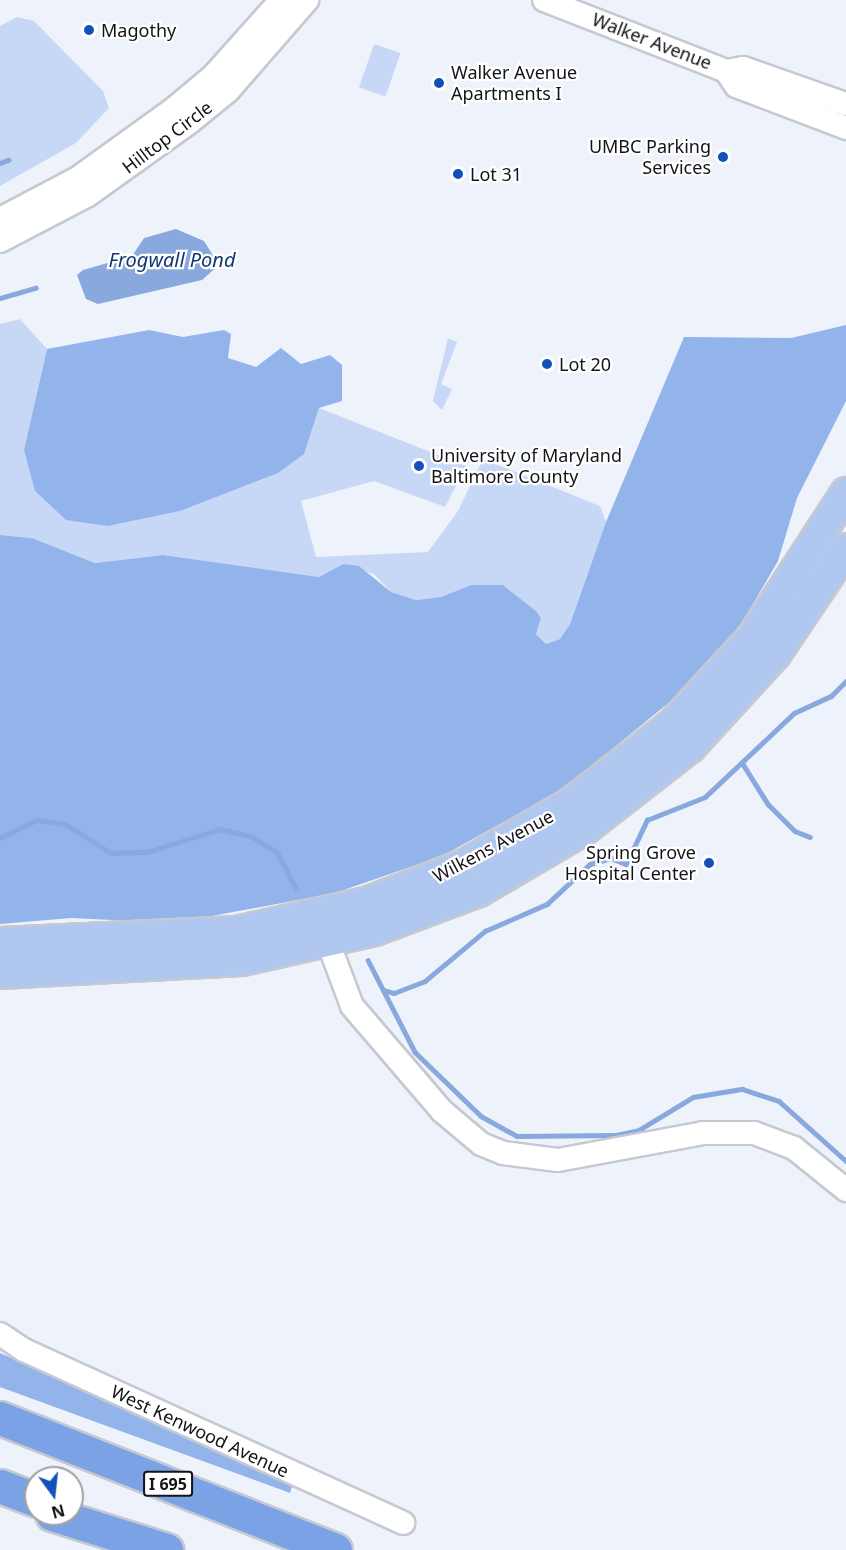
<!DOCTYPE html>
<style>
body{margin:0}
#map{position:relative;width:846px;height:1550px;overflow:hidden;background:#eef3fb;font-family:"Noto Sans",sans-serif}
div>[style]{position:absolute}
.green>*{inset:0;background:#c7d8f6;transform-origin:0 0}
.forest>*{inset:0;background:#93b4eb}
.water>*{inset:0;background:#88a8de}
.stream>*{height:4.5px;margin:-2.25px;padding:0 2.25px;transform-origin:2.25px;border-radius:2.25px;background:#88a8de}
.roads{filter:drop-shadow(2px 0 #c5c9d1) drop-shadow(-2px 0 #c5c9d1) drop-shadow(0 2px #c5c9d1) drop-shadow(0 -2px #c5c9d1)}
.minor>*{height:22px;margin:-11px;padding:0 11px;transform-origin:11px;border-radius:11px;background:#fff}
.major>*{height:30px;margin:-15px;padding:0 15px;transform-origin:15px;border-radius:15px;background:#b0c7f0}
.highway>*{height:33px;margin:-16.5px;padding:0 16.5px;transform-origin:16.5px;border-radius:16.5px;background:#7ca2e6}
.dots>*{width:16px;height:16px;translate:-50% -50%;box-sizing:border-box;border:3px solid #fff;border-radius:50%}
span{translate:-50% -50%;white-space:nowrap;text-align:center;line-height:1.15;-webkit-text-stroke:4.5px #fff;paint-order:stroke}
.shield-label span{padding:2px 4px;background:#fff;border:2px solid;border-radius:4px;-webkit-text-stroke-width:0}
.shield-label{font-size:16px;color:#131417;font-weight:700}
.poi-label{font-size:18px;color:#131417}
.left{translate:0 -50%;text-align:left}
.right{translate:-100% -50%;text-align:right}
.street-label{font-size:18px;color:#131417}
.water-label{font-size:20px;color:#133676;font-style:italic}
.north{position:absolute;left:24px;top:1466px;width:60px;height:60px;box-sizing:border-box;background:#fff;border:2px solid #a1a1a2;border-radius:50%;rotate:165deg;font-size:16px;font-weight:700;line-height:24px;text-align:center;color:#131417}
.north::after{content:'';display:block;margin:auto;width:21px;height:27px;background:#1350bb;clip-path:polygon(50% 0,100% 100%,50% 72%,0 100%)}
</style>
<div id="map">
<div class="green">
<div style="clip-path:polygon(17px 17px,34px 21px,103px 91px,109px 108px,76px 143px,0 186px,0 26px)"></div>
<div style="left:374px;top:44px;width:28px;height:46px;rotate:19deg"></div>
<div style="clip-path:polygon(20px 319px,47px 349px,24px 450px,108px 526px,180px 511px,304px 454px,319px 408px,466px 466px,445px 507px,374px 481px,301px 501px,316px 557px,428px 552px,458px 511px,483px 459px,600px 506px,606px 522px,570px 624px,560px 639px,546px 644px,536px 634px,541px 618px,536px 611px,503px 585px,471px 585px,441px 597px,416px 600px,391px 592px,374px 574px,343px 564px,319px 577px,163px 555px,95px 563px,32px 538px,0 535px,0 324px)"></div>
<div style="clip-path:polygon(448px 338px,457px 342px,441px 384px,452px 389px,442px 410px,433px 401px)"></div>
</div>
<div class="forest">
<div style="clip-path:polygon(846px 325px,846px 401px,797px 498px,778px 561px,729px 645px,709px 670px,562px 790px,442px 856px,335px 893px,175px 923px,71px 918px,0 924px,0 535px,32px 538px,95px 563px,163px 555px,319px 577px,343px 564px,359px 566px,391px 592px,416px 600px,441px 597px,471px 585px,503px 585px,536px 611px,541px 618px,536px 634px,546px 644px,560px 639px,570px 624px,606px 522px,684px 337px,791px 338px)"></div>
<div style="clip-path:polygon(149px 330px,183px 337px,224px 330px,231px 334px,228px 358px,256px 367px,281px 348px,301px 364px,330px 355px,342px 365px,342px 401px,319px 408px,304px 454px,278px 473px,180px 511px,108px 526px,66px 520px,35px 491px,24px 450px,47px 349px)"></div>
<div style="clip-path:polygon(0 1353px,294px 1480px,290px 1493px,0 1387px)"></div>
</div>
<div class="water">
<div style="clip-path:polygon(176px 229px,204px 241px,219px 265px,202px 280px,98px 304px,86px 299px,77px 275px,83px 270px,132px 256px,144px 238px)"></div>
</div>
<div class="stream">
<div style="left:0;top:163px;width:9px;rotate:-21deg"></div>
<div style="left:0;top:298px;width:37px;rotate:-16deg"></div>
<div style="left:743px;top:764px;width:47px;rotate:58deg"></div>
<div style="left:768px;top:804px;width:38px;rotate:45deg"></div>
<div style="left:795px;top:831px;width:16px;rotate:22deg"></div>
<div style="left:0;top:838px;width:41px;rotate:-25.9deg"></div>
<div style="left:37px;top:820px;width:28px;rotate:8deg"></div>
<div style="left:65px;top:824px;width:54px;rotate:32.2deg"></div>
<div style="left:111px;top:853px;width:37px;rotate:-2deg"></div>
<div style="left:148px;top:852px;width:76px;rotate:-17.7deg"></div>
<div style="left:220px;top:829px;width:32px;rotate:13deg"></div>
<div style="left:251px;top:836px;width:31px;rotate:32deg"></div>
<div style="left:277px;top:852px;width:40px;rotate:62deg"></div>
<div style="left:368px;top:960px;width:103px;rotate:62.9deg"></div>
<div style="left:415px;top:1052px;width:92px;rotate:44.1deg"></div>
<div style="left:481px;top:1116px;width:41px;rotate:29.1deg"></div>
<div style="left:517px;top:1136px;width:99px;rotate:-0.6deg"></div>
<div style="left:616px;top:1135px;width:24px;rotate:-12deg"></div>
<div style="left:639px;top:1130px;width:63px;rotate:-31.4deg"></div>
<div style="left:693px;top:1097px;width:50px;rotate:-9.3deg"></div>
<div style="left:742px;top:1089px;width:39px;rotate:18deg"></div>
<div style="left:779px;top:1101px;width:90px;rotate:41.8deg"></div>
<div style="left:383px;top:990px;width:11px;rotate:15deg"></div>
<div style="left:394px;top:993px;width:33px;rotate:-21deg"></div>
<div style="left:425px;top:981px;width:78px;rotate:-39.8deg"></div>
<div style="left:485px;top:931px;width:68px;rotate:-23.5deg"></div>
<div style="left:547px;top:904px;width:59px;rotate:-42.9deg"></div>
<div style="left:590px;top:864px;width:22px;rotate:-16deg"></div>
<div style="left:611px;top:858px;width:16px;rotate:22deg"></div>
<div style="left:626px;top:864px;width:49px;rotate:-64.5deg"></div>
<div style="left:647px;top:820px;width:62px;rotate:-21.6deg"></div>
<div style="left:705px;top:797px;width:122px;rotate:-43.3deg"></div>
<div style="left:794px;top:713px;width:41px;rotate:-24.7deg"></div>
<div style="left:831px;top:696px;width:21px;rotate:-45deg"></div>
</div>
<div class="roads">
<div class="minor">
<div style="left:544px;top:0;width:195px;rotate:21.3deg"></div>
<div style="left:726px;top:71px;width:17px;rotate:-10deg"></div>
<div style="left:743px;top:68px;width:109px;rotate:19.3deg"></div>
<div style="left:726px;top:71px;width:18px;rotate:56deg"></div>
<div style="left:736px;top:86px;width:118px;rotate:20.9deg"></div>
<div style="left:0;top:219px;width:88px;rotate:-27.7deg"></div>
<div style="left:78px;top:178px;width:121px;rotate:-35.9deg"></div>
<div style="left:176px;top:107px;width:48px;rotate:-40deg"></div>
<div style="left:213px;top:76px;width:102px;rotate:-48.2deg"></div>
<div style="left:0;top:241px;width:99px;rotate:-27.6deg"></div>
<div style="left:88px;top:195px;width:125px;rotate:-35.6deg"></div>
<div style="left:190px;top:122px;width:49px;rotate:-39.2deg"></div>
<div style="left:228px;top:91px;width:121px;rotate:-49deg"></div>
<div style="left:322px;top:926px;width:85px;rotate:69.4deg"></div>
<div style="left:352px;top:1006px;width:138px;rotate:49.4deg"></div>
<div style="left:442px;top:1111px;width:51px;rotate:40.2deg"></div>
<div style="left:481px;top:1144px;width:24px;rotate:22deg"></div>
<div style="left:503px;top:1153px;width:55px;rotate:7.3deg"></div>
<div style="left:558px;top:1160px;width:147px;rotate:-10.5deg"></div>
<div style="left:703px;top:1133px;width:51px"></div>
<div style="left:754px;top:1133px;width:43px;rotate:20.6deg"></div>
<div style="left:794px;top:1148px;width:67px;rotate:38.9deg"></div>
<div style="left:0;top:1334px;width:29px;rotate:34deg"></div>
<div style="left:24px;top:1350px;width:417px;rotate:24.5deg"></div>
</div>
<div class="major">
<div style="left:0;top:943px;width:236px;rotate:-2.7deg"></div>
<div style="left:236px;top:932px;width:133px;rotate:-12.6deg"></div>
<div style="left:366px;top:903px;width:107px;rotate:-21.3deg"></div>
<div style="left:466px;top:864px;width:120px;rotate:-30deg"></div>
<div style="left:570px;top:804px;width:129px;rotate:-37.8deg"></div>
<div style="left:672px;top:725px;width:118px;rotate:-47.4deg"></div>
<div style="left:752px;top:638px;width:173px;rotate:-57deg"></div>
<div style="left:0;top:973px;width:242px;rotate:-3.1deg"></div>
<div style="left:242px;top:960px;width:136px;rotate:-12.7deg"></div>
<div style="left:375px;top:930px;width:111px;rotate:-20.6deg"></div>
<div style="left:479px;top:891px;width:124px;rotate:-30.5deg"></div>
<div style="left:586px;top:828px;width:132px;rotate:-37.9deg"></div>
<div style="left:690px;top:747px;width:127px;rotate:-47.5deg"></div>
<div style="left:776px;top:653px;width:125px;rotate:-56.1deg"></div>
</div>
<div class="highway">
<div style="left:0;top:1418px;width:360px;rotate:21.5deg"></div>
<div style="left:0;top:1486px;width:39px;rotate:21deg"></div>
<div style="left:52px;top:1514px;width:120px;rotate:17.5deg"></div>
</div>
</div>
<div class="dots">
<div style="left:89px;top:30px;background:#1350bb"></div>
<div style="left:439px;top:83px;background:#1350bb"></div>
<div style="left:723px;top:157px;background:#1350bb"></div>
<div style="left:458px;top:174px;background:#1350bb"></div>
<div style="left:547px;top:364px;background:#1350bb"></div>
<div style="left:419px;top:466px;background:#1350bb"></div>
<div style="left:709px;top:863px;background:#1350bb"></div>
</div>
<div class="shield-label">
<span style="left:168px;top:1484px">I 695</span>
</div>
<div class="poi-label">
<span class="left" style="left:101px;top:30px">Magothy</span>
<span class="left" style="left:451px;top:83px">Walker Avenue<br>Apartments I</span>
<span class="right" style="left:711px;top:157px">UMBC Parking<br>Services</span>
<span class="left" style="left:470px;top:174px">Lot 31</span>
<span class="left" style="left:559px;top:364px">Lot 20</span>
<span class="left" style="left:431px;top:466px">University of Maryland<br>Baltimore County</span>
<span class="right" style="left:696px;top:863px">Spring Grove<br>Hospital Center</span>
</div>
<div class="street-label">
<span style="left:652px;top:41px;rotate:21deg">Walker Avenue</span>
<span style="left:167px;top:137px;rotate:-37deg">Hilltop Circle</span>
<span style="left:493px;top:846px;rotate:-28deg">Wilkens Avenue</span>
<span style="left:200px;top:1431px;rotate:25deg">West Kenwood Avenue</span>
</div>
<div class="water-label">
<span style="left:172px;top:259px">Frogwall Pond</span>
</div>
<div class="north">N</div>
</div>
